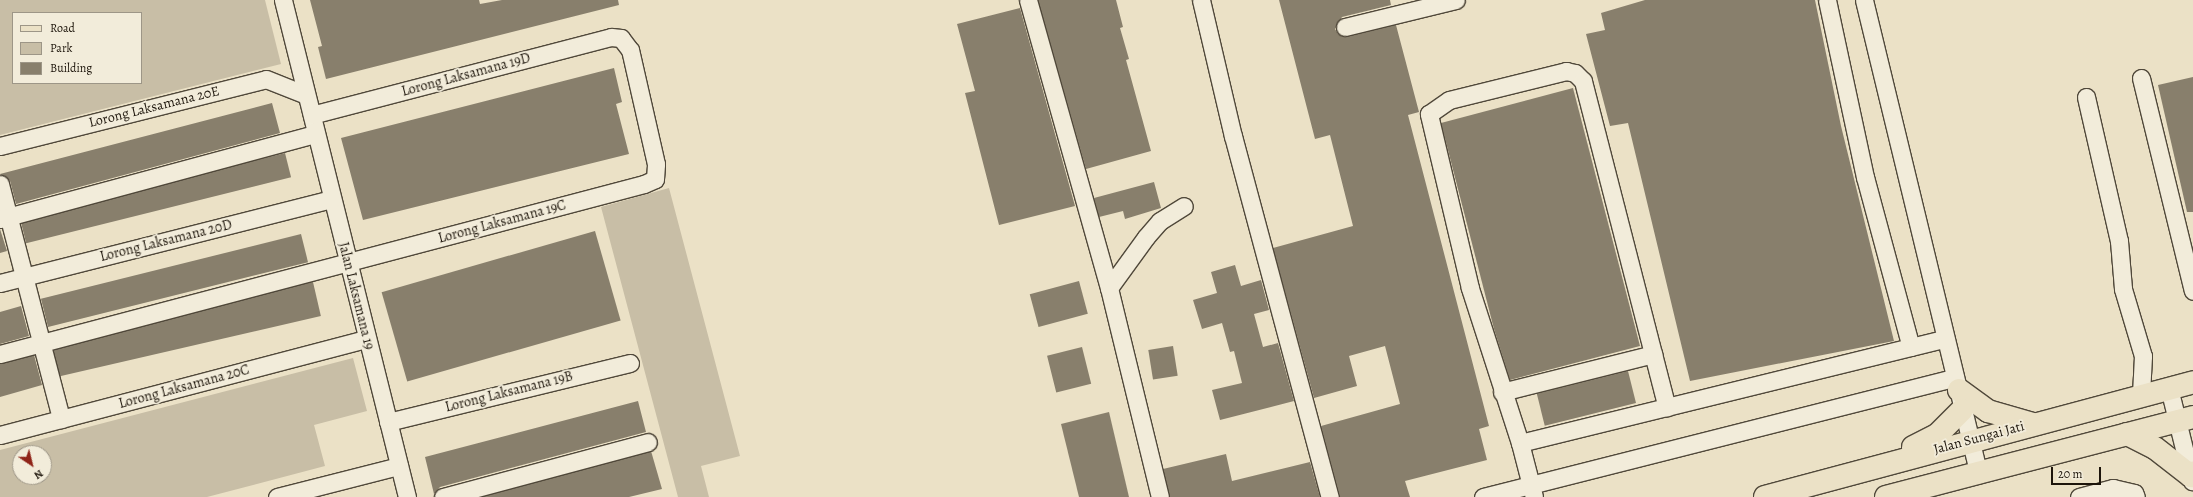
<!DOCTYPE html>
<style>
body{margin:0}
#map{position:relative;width:2193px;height:497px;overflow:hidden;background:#ebe1c6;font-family:Alegreya,serif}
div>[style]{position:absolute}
.green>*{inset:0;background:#c8bea6}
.building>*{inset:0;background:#887f6c;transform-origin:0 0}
.roads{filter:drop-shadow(1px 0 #50483a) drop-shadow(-1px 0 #50483a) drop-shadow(0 1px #50483a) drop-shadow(0 -1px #50483a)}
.minor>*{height:17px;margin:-8.5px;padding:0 8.5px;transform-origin:8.5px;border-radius:8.5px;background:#f2ecda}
.major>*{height:22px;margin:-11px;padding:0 11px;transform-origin:11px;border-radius:11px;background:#ebe1c6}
span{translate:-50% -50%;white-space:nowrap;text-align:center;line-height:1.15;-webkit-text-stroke:3.5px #f2ecda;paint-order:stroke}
.street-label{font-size:14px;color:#1d150b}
.legend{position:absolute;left:12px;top:12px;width:130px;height:72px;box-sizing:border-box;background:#f2ecda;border:1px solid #9d9687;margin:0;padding:5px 7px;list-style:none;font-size:12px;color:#1d150b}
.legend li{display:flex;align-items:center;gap:8px;height:20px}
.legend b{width:20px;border:1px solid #9d9687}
.north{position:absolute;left:12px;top:445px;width:40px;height:40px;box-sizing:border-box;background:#f2ecda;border:1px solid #9d9687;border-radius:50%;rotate:145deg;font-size:11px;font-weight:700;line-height:16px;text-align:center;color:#1d150b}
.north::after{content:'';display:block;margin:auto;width:14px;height:18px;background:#8f2418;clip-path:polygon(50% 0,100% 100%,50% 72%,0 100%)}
.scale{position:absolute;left:2051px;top:467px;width:50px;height:18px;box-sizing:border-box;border:2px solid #1d150b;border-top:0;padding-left:5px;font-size:12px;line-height:14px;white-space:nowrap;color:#1d150b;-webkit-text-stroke:3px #f2ecda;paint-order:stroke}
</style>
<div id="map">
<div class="green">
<div style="clip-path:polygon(evenodd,0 0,265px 0,281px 64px,0 135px,0 0,13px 13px,141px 13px,141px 83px,13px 83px,13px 13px)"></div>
<div style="clip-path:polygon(669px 188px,740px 456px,701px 466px,709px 497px,678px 497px,601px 207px)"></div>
<div style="clip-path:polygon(evenodd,353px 358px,367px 411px,314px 425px,325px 466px,207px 497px,0 497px,0 450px,353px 358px,20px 453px,44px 453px,44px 477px,20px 477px,20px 453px)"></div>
</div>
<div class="building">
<div style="clip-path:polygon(310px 0,479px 0,480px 4px,502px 0,618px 0,619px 5px,326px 79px,318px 47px,322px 46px)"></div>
<div style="clip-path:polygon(1038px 0,1116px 0,1123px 27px,1120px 28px,1129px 59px,1126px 60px,1151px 151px,1086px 169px)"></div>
<div style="clip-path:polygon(1279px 0,1390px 0,1391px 5px,1342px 17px,1335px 29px,1338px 34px,1347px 37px,1396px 25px,1419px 112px,1408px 115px,1489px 426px,1479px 429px,1487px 460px,1405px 481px,1410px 497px,1340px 497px,1321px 426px,1400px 404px,1385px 346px,1349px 356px,1357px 386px,1314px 398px,1273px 248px,1353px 226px,1330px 135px,1315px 139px)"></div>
<div style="clip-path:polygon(1645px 0,1815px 0,1841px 126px,1894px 341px,1690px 381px,1628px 123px,1610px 126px,1586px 34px,1605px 30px,1601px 13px)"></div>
<div style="clip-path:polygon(1020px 8px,1075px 206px,999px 225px,965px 93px,975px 91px,957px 24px)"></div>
<div style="clip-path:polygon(614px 68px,622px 102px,616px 104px,629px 154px,363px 220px,341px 138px)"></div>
<div style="clip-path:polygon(2193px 77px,2193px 212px,2187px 212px,2158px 85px)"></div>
<div style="clip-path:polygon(1573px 88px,1640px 346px,1510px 380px,1494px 329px,1441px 123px)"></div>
<div style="clip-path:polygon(272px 103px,280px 133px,16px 204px,10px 181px,0 174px)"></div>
<div style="left:285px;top:153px;width:25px;height:273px;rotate:76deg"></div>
<div style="clip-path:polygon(1154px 182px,1161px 208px,1125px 219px,1123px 211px,1099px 217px,1094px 198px)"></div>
<div style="clip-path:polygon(0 229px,7px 251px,0 253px)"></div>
<div style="left:595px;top:231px;width:93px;height:222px;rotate:74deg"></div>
<div style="left:301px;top:234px;width:29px;height:268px;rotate:76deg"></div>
<div style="clip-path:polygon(1235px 265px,1241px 286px,1261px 280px,1269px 310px,1254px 314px,1263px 347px,1278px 343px,1294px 401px,1220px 420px,1212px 390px,1242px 383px,1234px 351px,1230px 352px,1222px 323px,1202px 329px,1193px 300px,1217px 293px,1211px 272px)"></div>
<div style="left:1079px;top:281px;width:34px;height:51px;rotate:75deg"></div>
<div style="left:313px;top:282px;width:35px;height:269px;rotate:77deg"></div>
<div style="clip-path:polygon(21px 306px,29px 336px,0 344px,0 312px)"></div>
<div style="left:1173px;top:346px;width:30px;height:25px;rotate:81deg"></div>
<div style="left:1082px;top:347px;width:38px;height:36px;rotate:76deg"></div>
<div style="clip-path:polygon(34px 355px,42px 385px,0 397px,0 364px)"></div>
<div style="left:1628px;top:371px;width:33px;height:94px;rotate:76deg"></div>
<div style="clip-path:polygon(638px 401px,646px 432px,440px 487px,434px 494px,425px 457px)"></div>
<div style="clip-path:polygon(1109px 412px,1129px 497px,1079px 497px,1061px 424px)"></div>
<div style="clip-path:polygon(651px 451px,662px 489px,629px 497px,482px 497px)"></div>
<div style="clip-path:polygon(1226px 454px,1232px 481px,1310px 462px,1320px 497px,1170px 497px,1163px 469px)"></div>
</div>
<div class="roads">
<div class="minor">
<div style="left:283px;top:0;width:512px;rotate:75.99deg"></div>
<div style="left:1028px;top:0;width:299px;rotate:74.3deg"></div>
<div style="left:1109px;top:288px;width:215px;rotate:76.3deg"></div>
<div style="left:1201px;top:0;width:140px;rotate:76.8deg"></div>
<div style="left:1233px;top:136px;width:374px;rotate:75deg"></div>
<div style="left:1827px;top:0;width:181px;rotate:77.9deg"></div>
<div style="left:1865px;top:177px;width:176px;rotate:74.9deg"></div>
<div style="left:1864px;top:0;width:488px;rotate:76.4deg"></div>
<div style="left:1345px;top:27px;width:114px;rotate:-13.7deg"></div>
<div style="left:2141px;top:78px;width:219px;rotate:76.3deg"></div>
<div style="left:2086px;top:97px;width:148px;rotate:77.1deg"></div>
<div style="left:2119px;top:241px;width:48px;rotate:85.2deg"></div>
<div style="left:2123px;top:289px;width:70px;rotate:73.4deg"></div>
<div style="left:2143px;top:356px;width:39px;rotate:93deg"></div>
<div style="left:0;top:146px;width:274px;rotate:-14.1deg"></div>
<div style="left:266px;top:79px;width:43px;rotate:21.8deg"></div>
<div style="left:0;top:184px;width:243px;rotate:75.4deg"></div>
<div style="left:0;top:219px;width:327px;rotate:-15.1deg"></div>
<div style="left:0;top:283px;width:342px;rotate:-14.2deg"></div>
<div style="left:1109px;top:288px;width:63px;rotate:-54deg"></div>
<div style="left:1146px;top:237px;width:21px;rotate:-49deg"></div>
<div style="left:1160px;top:221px;width:28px;rotate:-32deg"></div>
<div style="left:0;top:354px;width:666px;rotate:-14.79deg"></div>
<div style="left:644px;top:184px;width:12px;rotate:-24deg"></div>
<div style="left:655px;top:179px;width:15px;rotate:-86deg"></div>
<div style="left:656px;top:164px;width:117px;rotate:-102.8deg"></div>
<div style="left:630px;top:50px;width:15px;rotate:-127deg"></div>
<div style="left:621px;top:38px;width:10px;rotate:-174deg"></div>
<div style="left:611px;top:37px;width:309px;rotate:165.4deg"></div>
<div style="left:2169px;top:388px;width:96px;rotate:76.1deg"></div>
<div style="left:1502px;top:392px;width:156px;rotate:-14.1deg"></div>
<div style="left:388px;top:422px;width:249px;rotate:-13.7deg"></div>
<div style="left:0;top:435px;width:379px;rotate:-14.7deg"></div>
<div style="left:1520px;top:443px;width:163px;rotate:-107.9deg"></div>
<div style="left:1470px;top:288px;width:179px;rotate:-103.3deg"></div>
<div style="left:1429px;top:114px;width:24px;rotate:-35deg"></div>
<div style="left:1449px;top:100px;width:121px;rotate:-13.9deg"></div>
<div style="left:1566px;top:71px;width:9px;rotate:13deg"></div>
<div style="left:1575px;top:73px;width:11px;rotate:45deg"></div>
<div style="left:1583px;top:81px;width:337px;rotate:75.6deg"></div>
<div style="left:277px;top:497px;width:126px;rotate:-14.3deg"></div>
<div style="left:443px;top:497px;width:212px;rotate:-15deg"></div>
<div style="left:1483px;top:497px;width:487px;rotate:-14.2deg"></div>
<div style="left:1534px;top:497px;width:56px;rotate:-104.5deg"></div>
<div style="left:1520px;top:443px;width:438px;rotate:-13.8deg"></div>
<div style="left:2079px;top:497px;width:35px;rotate:-15deg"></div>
<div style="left:2113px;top:488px;width:22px;rotate:13deg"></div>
<div style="left:2134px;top:493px;width:4px;rotate:63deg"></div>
</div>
<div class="major">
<div style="left:1959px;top:390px;width:36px;rotate:36deg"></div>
<div style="left:1988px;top:411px;width:47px;rotate:16.1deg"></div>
<div style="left:2127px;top:434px;width:31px;rotate:27deg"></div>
<div style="left:2155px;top:448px;width:46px;rotate:37.9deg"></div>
<div style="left:2191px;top:476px;width:4px;rotate:-63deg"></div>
<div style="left:1913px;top:447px;width:27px;rotate:-27deg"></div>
<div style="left:1937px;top:435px;width:35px;rotate:-45deg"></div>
<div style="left:1765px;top:497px;width:443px;rotate:-15deg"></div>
<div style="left:1886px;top:497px;width:317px;rotate:-14.6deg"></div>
</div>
</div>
<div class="street-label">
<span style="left:466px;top:75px;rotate:-15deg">Lorong Laksamana 19D</span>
<span style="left:154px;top:107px;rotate:-14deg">Lorong Laksamana 20E</span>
<span style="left:502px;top:222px;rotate:-15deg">Lorong Laksamana 19C</span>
<span style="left:166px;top:241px;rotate:-14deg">Lorong Laksamana 20D</span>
<span style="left:356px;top:296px;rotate:76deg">Jalan Laksamana 19</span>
<span style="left:184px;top:387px;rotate:-15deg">Lorong Laksamana 20C</span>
<span style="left:509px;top:392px;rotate:-14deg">Lorong Laksamana 19B</span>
<span style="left:1979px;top:438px;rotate:-15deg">Jalan Sungai Jati</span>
</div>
<ul class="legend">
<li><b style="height:5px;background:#ebe1c6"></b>Road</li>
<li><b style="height:11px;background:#c8bea6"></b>Park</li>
<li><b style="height:11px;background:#887f6c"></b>Building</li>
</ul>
<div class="north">N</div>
<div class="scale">20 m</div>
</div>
